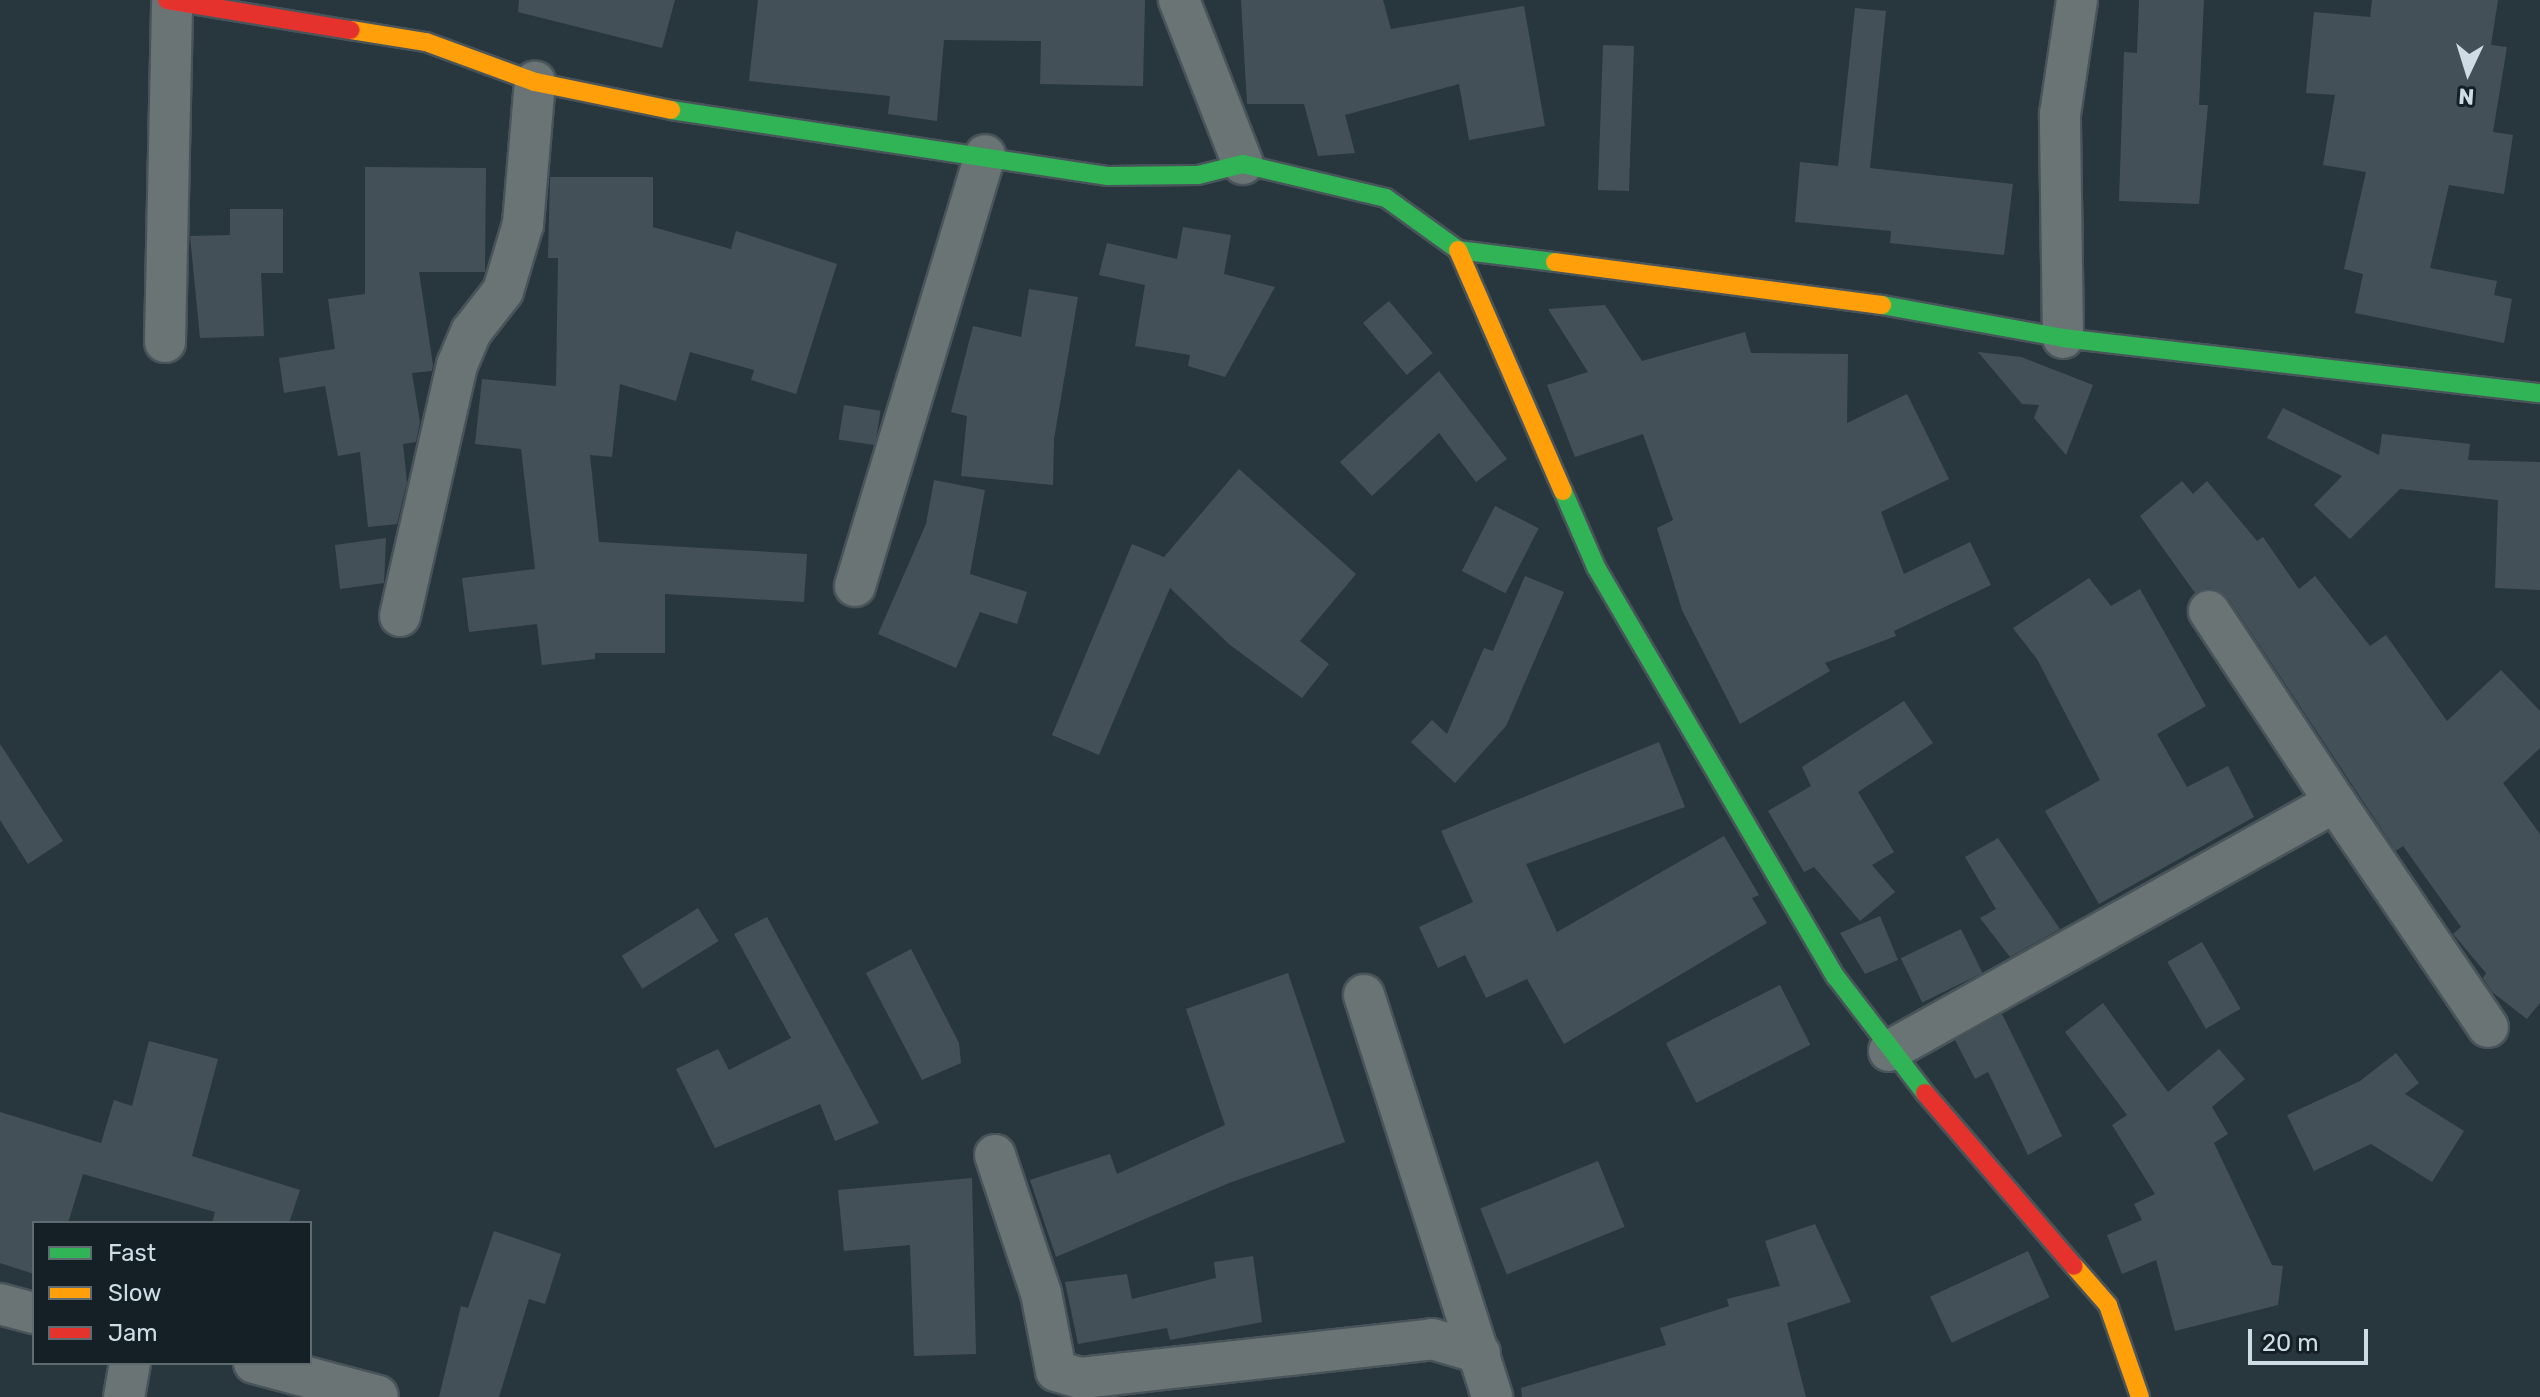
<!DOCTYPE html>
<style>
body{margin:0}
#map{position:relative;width:2540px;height:1397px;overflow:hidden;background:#28373d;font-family:Rubik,sans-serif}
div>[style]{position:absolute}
.building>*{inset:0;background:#445058;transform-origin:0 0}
.roads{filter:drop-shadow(2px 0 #48545a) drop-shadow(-2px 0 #48545a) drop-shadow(0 2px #48545a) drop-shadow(0 -2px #48545a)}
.street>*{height:40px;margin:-20px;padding:0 20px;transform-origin:20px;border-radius:20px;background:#6b7475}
.fast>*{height:18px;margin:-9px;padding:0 9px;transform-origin:9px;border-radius:9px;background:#30b455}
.slow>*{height:18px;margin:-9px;padding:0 9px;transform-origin:9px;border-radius:9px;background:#ff9f0a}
.jam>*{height:18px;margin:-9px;padding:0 9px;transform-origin:9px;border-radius:9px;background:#e5322d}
span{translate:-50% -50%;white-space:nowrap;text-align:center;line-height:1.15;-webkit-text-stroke:6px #142025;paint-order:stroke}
.legend{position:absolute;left:32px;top:1221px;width:280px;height:144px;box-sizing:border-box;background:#142025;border:2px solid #5e6c72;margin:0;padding:10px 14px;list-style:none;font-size:24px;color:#cedde5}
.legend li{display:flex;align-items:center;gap:16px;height:40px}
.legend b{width:40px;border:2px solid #5e6c72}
.north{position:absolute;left:2428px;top:32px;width:80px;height:80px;-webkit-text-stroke:6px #142025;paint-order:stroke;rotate:184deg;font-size:22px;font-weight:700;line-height:32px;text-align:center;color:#cedde5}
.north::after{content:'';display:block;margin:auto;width:28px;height:36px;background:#cedde5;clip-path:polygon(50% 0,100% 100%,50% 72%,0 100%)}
.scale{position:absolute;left:2248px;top:1329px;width:120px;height:36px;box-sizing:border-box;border:4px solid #cedde5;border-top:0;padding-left:10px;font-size:24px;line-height:28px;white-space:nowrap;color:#cedde5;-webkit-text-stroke:6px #142025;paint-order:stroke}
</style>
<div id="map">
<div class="building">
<div style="clip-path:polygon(519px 0,675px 0,662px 48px,518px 12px)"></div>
<div style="clip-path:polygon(758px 0,1145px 0,1143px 86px,1040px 84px,1041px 41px,944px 40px,937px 121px,888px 114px,890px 96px,749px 81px)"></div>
<div style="clip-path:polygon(1241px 0,1383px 0,1391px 29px,1524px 6px,1545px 126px,1469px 140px,1459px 84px,1345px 115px,1355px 153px,1318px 156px,1304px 104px,1247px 104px)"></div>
<div style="clip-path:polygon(2139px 0,2204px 0,2199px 105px,2208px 105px,2199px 204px,2119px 201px,2124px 52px,2137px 53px)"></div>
<div style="clip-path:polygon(2372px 0,2498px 0,2491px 45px,2507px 47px,2493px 132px,2513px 135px,2504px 194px,2449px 185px,2430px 268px,2497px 281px,2494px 295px,2512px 299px,2504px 343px,2355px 313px,2363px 274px,2344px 269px,2366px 172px,2323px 165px,2335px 95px,2306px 93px,2314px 12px,2370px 17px)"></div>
<div style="clip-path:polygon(1855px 8px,1886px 11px,1870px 168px,2013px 184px,2004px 255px,1890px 243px,1891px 231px,1795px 222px,1800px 162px,1838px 166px)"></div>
<div style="left:1603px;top:45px;width:31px;height:145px;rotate:2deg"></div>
<div style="clip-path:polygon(365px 167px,486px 168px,485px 272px,419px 272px,433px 365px,432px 371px,412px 373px,420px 422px,416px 442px,403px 444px,407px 482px,397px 524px,368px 527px,360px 452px,338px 456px,325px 386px,284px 393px,279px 358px,335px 349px,328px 299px,365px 294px)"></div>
<div style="clip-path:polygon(550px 177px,653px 177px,653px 227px,731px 249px,736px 231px,837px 264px,796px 394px,751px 380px,754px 370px,690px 352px,676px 401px,620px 384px,612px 457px,590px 455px,599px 542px,807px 554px,804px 602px,665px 594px,665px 653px,595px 653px,595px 659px,542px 665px,537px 624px,469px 632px,462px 578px,535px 569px,521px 449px,475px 444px,482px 379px,556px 386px,558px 258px,548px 258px)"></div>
<div style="clip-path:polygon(230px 209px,283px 209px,283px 273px,261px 273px,264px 336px,200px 338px,190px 236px,230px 235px)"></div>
<div style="clip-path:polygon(1183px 227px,1231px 235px,1224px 274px,1275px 287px,1225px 377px,1188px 366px,1190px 355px,1135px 346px,1145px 285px,1099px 275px,1107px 243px,1177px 259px)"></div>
<div style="clip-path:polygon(1029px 289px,1078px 297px,1054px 439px,1053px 485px,961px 476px,967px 416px,951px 412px,973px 326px,1021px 337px)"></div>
<div style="left:1389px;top:301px;width:68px;height:34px;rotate:50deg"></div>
<div style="clip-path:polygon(1605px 305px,1642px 361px,1745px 332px,1751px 353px,1848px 354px,1847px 423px,1907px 394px,1949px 479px,1881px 512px,1904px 574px,1970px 542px,1991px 585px,1894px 631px,1896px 636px,1825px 663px,1830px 671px,1740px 724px,1682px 610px,1657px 528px,1673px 520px,1643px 434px,1575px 457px,1547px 385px,1588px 372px,1548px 309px)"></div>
<div style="clip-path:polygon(1978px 352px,2021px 357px,2093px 385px,2066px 455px,2034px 418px,2039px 405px,2022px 404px)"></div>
<div style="clip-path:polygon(1439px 371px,1507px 459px,1476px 482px,1439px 433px,1372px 496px,1340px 462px)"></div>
<div style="left:844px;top:405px;width:37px;height:35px;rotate:9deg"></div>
<div style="clip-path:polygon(2283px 408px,2379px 455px,2382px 434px,2470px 444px,2468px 460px,2540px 462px,2540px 590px,2495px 588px,2498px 500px,2400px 489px,2350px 539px,2314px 505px,2342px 476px,2267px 438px)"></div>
<div style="clip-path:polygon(1239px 469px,1356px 574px,1300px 641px,1329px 664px,1302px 698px,1230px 645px,1170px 588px,1099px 755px,1052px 735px,1132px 544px,1164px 557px)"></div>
<div style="clip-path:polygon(934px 480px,985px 490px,970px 574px,1027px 592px,1017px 624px,980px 612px,956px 668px,878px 634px,926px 524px)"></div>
<div style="clip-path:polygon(2182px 481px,2193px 494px,2207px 481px,2257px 541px,2263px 537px,2299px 589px,2315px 576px,2370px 646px,2386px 635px,2447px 721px,2501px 670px,2540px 711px,2540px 748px,2503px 783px,2540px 834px,2540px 1003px,2527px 1019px,2492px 992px,2483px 978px,2486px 973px,2453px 934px,2461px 927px,2403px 846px,2396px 851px,2228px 598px,2208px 588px,2195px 593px,2140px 516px)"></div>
<div style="left:1495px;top:506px;width:49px;height:73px;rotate:27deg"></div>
<div style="clip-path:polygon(386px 538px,384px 583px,340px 589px,335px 545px)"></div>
<div style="clip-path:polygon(1525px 576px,1564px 592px,1506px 726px,1455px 783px,1411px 742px,1432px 720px,1447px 734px,1484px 648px,1493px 651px)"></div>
<div style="clip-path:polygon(2089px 578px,2111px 606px,2140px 589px,2206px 706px,2157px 734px,2187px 787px,2228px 766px,2254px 817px,2099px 904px,2045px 811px,2100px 780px,2037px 659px,2013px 628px)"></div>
<div style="clip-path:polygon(1904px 701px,1933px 743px,1858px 792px,1894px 852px,1872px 865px,1895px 892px,1860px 921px,1814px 867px,1804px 872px,1768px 811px,1811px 786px,1802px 767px)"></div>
<div style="clip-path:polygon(1659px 742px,1685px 807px,1526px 864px,1557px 932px,1724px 836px,1759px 895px,1752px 898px,1767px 923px,1564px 1044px,1527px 979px,1486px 998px,1465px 955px,1438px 968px,1419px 927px,1473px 902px,1441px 831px)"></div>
<div style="clip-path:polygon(0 744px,63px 841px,28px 864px,0 820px)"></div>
<div style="clip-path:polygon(1998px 838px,2060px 929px,2010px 957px,1980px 918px,1996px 909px,1965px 857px)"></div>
<div style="left:698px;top:908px;width:39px;height:90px;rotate:58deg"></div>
<div style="clip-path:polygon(1880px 916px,1898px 960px,1865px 974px,1840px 933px)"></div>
<div style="clip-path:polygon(767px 917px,879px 1123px,835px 1141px,820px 1104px,715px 1148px,676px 1069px,718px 1049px,729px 1070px,791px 1038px,734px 934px)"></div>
<div style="left:1961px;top:929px;width:49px;height:67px;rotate:64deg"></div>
<div style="left:2202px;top:942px;width:77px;height:40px;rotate:60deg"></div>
<div style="clip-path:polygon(911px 949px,959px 1043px,961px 1063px,922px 1080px,866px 973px)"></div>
<div style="clip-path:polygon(1288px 973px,1345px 1142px,1229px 1183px,1056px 1257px,1030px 1180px,1110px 1154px,1117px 1174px,1225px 1125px,1186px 1009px)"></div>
<div style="left:1780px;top:985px;width:67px;height:128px;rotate:63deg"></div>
<div style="clip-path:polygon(2103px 1003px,2168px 1092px,2219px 1049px,2245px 1079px,2212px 1107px,2228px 1134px,2214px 1143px,2272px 1265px,2283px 1266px,2278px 1305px,2175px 1331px,2156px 1260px,2122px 1274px,2107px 1235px,2142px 1220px,2134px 1204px,2155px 1194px,2112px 1125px,2127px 1115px,2065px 1032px)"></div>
<div style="clip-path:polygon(2002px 1014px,2062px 1136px,2028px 1155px,1988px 1072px,1975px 1079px,1955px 1040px)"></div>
<div style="clip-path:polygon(149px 1041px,218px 1059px,192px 1156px,300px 1190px,289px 1223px,212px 1223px,215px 1212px,83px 1174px,68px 1223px,34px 1223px,34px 1274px,0 1263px,0 1112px,101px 1143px,114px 1100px,132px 1106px)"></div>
<div style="clip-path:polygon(2396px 1053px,2419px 1083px,2405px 1094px,2464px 1131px,2432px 1182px,2371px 1144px,2314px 1171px,2287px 1115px,2360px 1081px)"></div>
<div style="left:1598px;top:1161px;width:71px;height:127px;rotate:68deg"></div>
<div style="clip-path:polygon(972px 1178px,976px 1354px,914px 1356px,910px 1245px,844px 1251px,838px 1190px)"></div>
<div style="clip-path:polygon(1815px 1224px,1851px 1302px,1787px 1323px,1806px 1397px,1522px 1397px,1521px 1388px,1666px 1345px,1660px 1328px,1729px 1306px,1727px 1299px,1780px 1286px,1765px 1241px)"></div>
<div style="clip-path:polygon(494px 1231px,561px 1254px,545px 1304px,529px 1299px,499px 1397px,439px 1397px,461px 1306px,468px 1308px)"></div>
<div style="left:2028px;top:1251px;width:51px;height:108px;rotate:65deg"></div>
<div style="clip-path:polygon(1253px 1256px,1262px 1322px,1170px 1340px,1167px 1328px,1078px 1344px,1065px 1282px,1127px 1274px,1132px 1299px,1216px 1278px,1214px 1262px)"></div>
</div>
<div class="roads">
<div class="street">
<div style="left:1179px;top:0;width:176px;rotate:68.7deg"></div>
<div style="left:2063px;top:338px;width:224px;rotate:-90.8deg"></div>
<div style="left:2060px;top:114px;width:115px;rotate:-81.5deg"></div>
<div style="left:165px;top:342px;width:341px;rotate:-88.8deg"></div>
<div style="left:855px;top:586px;width:450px;rotate:-73.2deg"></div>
<div style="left:2209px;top:611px;width:229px;rotate:56.6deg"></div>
<div style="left:400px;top:616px;width:257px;rotate:-77.2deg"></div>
<div style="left:457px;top:365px;width:36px;rotate:-67deg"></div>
<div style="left:471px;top:332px;width:52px;rotate:-52deg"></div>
<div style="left:503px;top:291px;width:70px;rotate:-73.4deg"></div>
<div style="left:523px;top:224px;width:143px;rotate:-85.2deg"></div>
<div style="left:1364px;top:995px;width:422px;rotate:72.3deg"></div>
<div style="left:1889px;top:1051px;width:511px;rotate:-29.17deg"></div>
<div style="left:2335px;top:802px;width:272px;rotate:55.8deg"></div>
<div style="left:995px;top:1155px;width:145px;rotate:71.6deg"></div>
<div style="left:1041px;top:1293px;width:79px;rotate:79.1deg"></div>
<div style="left:1056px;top:1371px;width:26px;rotate:16deg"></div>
<div style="left:1081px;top:1378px;width:353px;rotate:-6.3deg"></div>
<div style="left:1432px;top:1339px;width:50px;rotate:16.3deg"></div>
<div style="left:0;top:1304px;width:35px;rotate:15deg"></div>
<div style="left:254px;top:1363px;width:128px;rotate:14.9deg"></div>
<div style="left:124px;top:1397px;width:35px;rotate:-80deg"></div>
</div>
<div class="fast">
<div style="left:671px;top:110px;width:442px;rotate:8.6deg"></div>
<div style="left:1108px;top:176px;width:90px;rotate:-0.6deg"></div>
<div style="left:1198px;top:175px;width:46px;rotate:-13.7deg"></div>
<div style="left:1243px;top:164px;width:147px;rotate:13.4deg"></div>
<div style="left:1386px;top:198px;width:89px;rotate:35.8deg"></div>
<div style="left:1458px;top:250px;width:98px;rotate:7.1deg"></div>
<div style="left:1882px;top:305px;width:184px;rotate:10.3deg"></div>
<div style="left:2063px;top:338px;width:480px;rotate:6.6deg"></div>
<div style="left:1563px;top:491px;width:83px;rotate:66.5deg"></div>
<div style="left:1596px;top:567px;width:475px;rotate:59.7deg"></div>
<div style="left:1836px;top:977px;width:146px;rotate:52.5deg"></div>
</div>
<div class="slow">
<div style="left:351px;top:30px;width:76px;rotate:9.1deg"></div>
<div style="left:426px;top:42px;width:116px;rotate:20.2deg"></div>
<div style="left:535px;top:82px;width:139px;rotate:11.6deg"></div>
<div style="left:1458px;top:250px;width:263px;rotate:66.5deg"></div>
<div style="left:1555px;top:262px;width:330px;rotate:7.5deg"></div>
<div style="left:2074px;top:1266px;width:52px;rotate:48.9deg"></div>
<div style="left:2108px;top:1305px;width:97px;rotate:70.8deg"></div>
</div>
<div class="jam">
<div style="left:167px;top:0;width:186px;rotate:9.3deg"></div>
<div style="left:1925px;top:1093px;width:228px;rotate:49.3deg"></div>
</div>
</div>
<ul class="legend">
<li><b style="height:10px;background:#30b455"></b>Fast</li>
<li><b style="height:10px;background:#ff9f0a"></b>Slow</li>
<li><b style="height:10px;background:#e5322d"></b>Jam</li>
</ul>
<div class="north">N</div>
<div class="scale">20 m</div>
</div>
